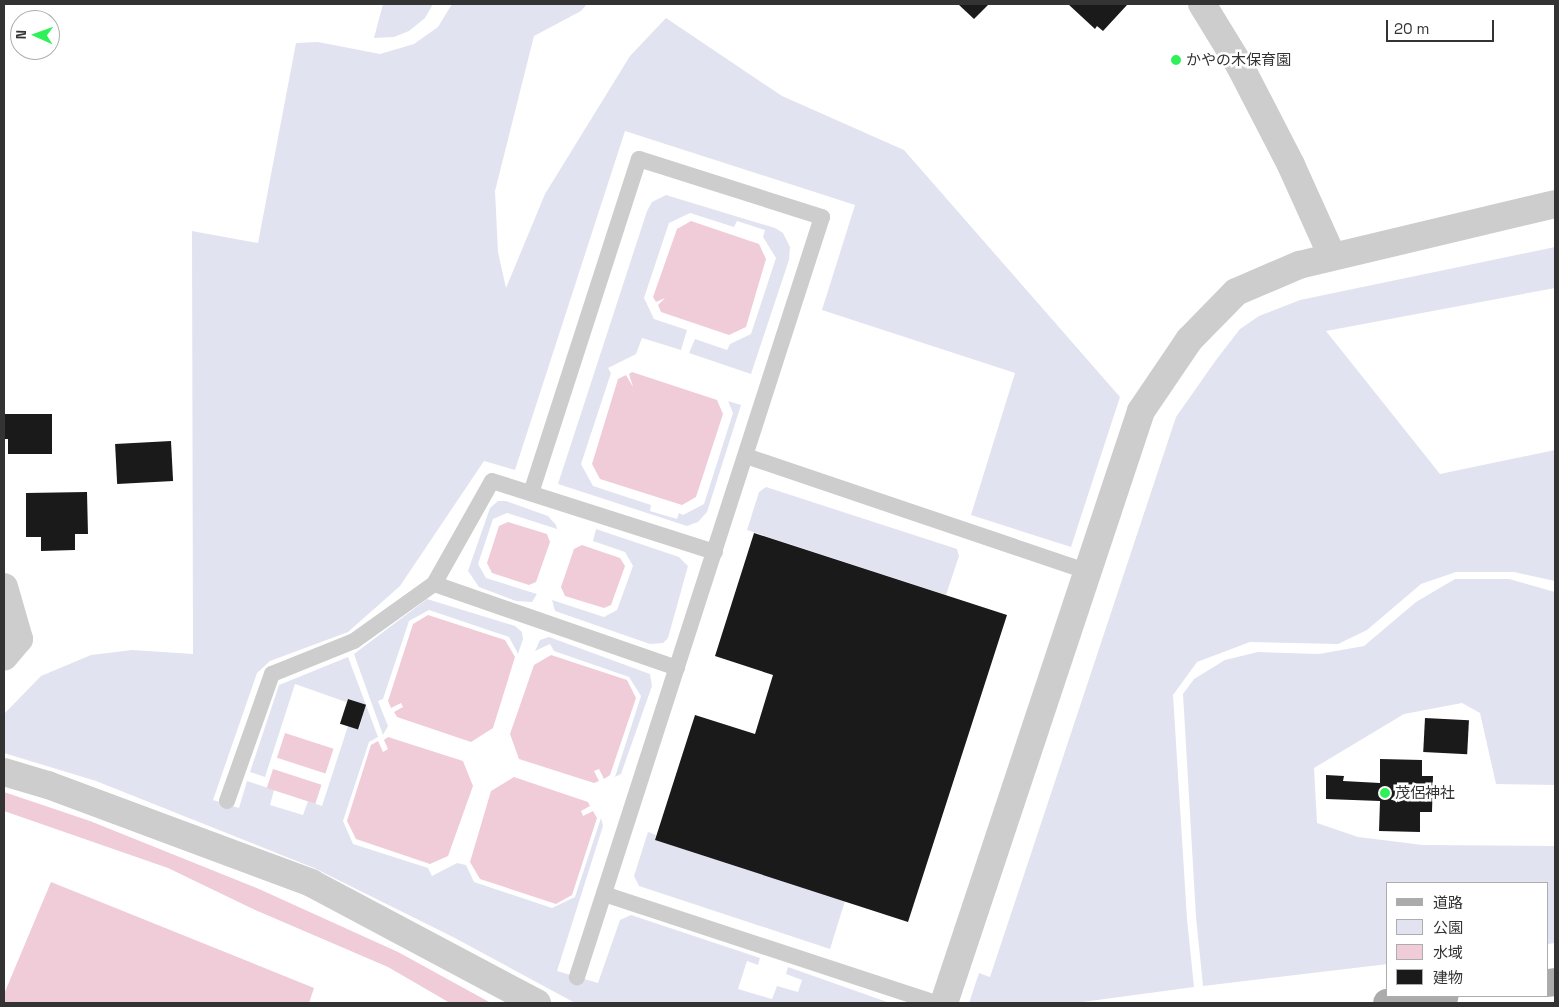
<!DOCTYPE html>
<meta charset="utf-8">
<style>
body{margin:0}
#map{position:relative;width:1559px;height:1007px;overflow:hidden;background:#fff;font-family:"Space Grotesk","Noto Sans JP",sans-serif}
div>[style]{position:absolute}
.green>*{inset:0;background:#e1e4f0}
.water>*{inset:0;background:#f0ccd8;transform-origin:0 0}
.building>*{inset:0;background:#1a1a1a;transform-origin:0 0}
.service>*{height:16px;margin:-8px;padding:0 8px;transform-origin:8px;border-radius:8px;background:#cdcdcd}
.minor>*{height:28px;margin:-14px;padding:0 14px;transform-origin:14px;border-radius:14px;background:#cdcdcd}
.primary>*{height:28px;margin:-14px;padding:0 14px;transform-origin:14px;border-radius:14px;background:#ababab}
.dots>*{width:14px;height:14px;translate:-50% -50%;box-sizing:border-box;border:2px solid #fff;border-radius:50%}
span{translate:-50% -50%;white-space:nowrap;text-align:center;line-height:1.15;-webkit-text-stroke:5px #fff;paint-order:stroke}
.poi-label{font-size:15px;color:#333}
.left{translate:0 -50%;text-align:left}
.frame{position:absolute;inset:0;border:5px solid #333;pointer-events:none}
.legend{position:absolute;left:1386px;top:882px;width:162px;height:115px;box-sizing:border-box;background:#fff;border:1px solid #adadad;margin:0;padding:6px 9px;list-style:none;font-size:15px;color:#333}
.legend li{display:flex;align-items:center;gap:10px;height:25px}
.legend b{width:25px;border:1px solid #adadad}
.north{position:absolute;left:10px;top:10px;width:50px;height:50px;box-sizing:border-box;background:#fff;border:1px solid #adadad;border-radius:50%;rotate:272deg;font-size:14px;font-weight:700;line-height:20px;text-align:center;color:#333}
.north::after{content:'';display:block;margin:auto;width:18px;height:22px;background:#2df157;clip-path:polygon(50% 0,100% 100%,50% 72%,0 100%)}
.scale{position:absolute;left:1386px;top:20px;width:108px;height:22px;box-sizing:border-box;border:2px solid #333;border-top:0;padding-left:6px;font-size:15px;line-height:18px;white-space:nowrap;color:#333;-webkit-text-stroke:4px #fff;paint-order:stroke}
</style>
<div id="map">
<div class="green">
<div style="clip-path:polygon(383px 4px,433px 4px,425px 18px,409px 31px,394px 37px,374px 38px)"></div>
<div style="clip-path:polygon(452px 4px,587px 4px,581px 11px,534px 36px,495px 191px,498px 252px,506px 288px,545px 194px,630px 56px,666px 18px,782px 96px,904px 150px,1120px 397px,1071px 547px,971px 515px,1015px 373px,822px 310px,855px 205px,625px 131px,515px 470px,484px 461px,400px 586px,348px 632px,270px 661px,257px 673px,213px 800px,239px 808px,247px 781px,274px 790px,270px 805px,303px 815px,308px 801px,322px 806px,348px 726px,359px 729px,366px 705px,348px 699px,346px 702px,295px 684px,265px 777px,250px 772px,279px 685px,348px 657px,378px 737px,369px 742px,343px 821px,353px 844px,428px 868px,432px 876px,457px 863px,466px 865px,474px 882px,552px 908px,575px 897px,601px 818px,603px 826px,557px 971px,598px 983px,620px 920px,631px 915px,760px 958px,758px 965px,747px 961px,738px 989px,772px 999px,777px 986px,798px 992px,802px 980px,786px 974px,788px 967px,890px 1003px,575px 1003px,453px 937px,314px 868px,96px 781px,4px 753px,4px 714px,41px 676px,91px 655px,132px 650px,193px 654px,192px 231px,258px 243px,296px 43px,318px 42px,380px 54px,414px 44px,438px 27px)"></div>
<div style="clip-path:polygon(666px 195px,775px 228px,783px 233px,790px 247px,789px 260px,751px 374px,689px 353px,695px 339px,727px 350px,730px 344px,751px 334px,776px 258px,763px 237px,765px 230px,737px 221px,734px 227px,690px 213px,669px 223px,644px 298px,654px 319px,687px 330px,681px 350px,642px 338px,636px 354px,608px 368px,611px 373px,581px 464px,593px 486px,651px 505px,650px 511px,677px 519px,679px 513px,683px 515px,704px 504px,733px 413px,728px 401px,741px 405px,707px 512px,698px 522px,687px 526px,558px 484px,647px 211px,652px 202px)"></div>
<div style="clip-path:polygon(1555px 247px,1555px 288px,1326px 331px,1440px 474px,1555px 450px,1555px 581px,1514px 572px,1456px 572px,1421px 584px,1367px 630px,1338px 644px,1250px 642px,1197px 662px,1173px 695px,1187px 919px,1194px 987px,1075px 1003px,969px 1003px,979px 973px,990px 977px,1176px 417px,1216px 360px,1240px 329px,1259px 316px,1300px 300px)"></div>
<div style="clip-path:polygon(766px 487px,957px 549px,959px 556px,946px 595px,747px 530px,759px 492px)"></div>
<div style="clip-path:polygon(506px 501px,548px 516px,556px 525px,557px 529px,507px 513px,493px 519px,478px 564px,486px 578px,537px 594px,532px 602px,516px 601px,479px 587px,468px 571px,490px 508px,498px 501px)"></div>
<div style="clip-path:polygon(596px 529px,679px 557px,688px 566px,668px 638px,663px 643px,650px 644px,555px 611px,552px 600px,604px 617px,617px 610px,633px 566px,625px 552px,593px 541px)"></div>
<div style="clip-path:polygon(1455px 579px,1509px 579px,1555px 592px,1555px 785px,1496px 784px,1480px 713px,1462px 703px,1404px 714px,1314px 768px,1317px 823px,1358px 837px,1423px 845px,1555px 846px,1555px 943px,1548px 944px,1548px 883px,1388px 883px,1388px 964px,1203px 986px,1196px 917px,1183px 694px,1194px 679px,1225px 660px,1258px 652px,1319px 654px,1364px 646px,1416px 602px)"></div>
<div style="clip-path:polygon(427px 599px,515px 626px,522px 632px,523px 639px,518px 654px,509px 637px,429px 610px,409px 621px,383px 699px,378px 701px,388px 726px,383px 735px,354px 654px)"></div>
<div style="clip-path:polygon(549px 637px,650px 674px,652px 686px,621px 774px,615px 777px,641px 696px,629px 677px,554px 651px,550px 644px,535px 651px,540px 640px)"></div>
<div style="clip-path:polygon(648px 832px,656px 835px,655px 840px,845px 901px,830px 949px,639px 886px,634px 876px)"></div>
</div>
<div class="water">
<div style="clip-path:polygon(691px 221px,759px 244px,766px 259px,746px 327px,729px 335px,661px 312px,658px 305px,665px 298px,656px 302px,653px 297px,677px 229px)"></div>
<div style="clip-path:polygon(632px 372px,717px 400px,723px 414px,696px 497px,682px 505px,600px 479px,592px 464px,618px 379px,626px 375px,633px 387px,629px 374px)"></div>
<div style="clip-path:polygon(508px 522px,547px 534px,550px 542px,536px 582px,529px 585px,492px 573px,487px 563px,499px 526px)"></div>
<div style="clip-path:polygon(582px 545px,620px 558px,625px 566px,611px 605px,604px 608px,565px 596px,561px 587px,574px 549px)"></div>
<div style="clip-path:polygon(428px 615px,505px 640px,515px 657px,493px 728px,471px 742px,397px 717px,394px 712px,403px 707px,401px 703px,391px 708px,388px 701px,413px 624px)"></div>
<div style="clip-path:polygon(551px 655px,627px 680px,636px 698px,610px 775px,604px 779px,599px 769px,594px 771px,599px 781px,594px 783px,519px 759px,510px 734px,534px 665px)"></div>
<div style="left:285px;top:733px;width:51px;height:26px;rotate:18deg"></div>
<div style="clip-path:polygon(388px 737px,463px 761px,473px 786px,448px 856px,430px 864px,356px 839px,347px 821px,371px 745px,378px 741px,383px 752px,388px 749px,384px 740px)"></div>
<div style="left:273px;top:769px;width:51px;height:20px;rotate:18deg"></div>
<div style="clip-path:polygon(514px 777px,588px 802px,590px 806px,581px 811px,583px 816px,593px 811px,597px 818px,572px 895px,556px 904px,480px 879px,470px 862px,491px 791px)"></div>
<div style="clip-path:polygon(4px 792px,90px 821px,259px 889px,398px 952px,491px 1003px,450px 1003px,388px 967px,253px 909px,168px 868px,4px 811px)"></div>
<div style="clip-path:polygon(51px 882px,314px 988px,309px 1003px,4px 1003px,4px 994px)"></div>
</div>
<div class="building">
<div style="clip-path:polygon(958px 4px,989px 4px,974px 19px)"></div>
<div style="clip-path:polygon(1068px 4px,1125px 4px,1127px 5px,1103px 31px,1097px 26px,1095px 29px)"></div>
<div style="clip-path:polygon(4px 414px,52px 414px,52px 454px,8px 454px,8px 439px,4px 439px)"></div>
<div style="left:171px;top:441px;width:40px;height:56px;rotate:87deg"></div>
<div style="clip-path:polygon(87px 492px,88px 534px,75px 534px,75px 550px,41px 551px,41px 537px,26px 537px,26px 493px)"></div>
<div style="clip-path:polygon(754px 533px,1007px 615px,908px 922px,655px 840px,695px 715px,755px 734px,773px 675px,715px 656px)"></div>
<div style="left:348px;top:699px;width:19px;height:26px;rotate:18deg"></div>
<div style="left:1425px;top:718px;width:44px;height:34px;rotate:3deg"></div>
<div style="clip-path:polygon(1380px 759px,1422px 760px,1422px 776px,1433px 776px,1432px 812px,1420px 812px,1420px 832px,1379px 831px,1380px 801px,1326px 799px,1326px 775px,1344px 776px,1343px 781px,1380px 783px)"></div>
</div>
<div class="service">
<div style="left:746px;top:456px;width:361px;rotate:18.7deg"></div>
<div style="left:531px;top:493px;width:351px;rotate:-72.1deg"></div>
<div style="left:639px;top:159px;width:192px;rotate:17.6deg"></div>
<div style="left:822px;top:217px;width:799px;rotate:107.87deg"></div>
<div style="left:677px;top:668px;width:257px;rotate:-160.9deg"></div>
<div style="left:434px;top:584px;width:118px;rotate:-60.6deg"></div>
<div style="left:492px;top:481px;width:234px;rotate:17.7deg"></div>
<div style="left:227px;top:801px;width:135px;rotate:-70.5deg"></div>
<div style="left:272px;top:674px;width:88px;rotate:-21.9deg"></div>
<div style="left:354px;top:641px;width:98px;rotate:-35.5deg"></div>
<div style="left:604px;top:894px;width:348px;rotate:18.2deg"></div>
</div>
<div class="minor">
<div style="left:1202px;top:4px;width:73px;rotate:58.5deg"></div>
<div style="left:1240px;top:66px;width:111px;rotate:62.7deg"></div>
<div style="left:1291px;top:165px;width:100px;rotate:65.7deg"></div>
<div style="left:4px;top:587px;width:54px;rotate:73.9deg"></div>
<div style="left:19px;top:639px;width:23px;rotate:130deg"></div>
<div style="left:4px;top:772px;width:46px;rotate:16.5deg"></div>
<div style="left:48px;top:785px;width:281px;rotate:20.4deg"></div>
<div style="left:311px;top:883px;width:256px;rotate:28deg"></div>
<div style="left:944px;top:1003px;width:624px;rotate:-71.59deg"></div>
<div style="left:1141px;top:411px;width:86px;rotate:-55.9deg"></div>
<div style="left:1189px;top:340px;width:67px;rotate:-45.6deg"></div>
<div style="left:1236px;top:292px;width:69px;rotate:-23.2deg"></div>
<div style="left:1299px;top:265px;width:263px;rotate:-13.4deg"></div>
</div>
<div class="primary">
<div style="left:1548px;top:983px;width:7px;rotate:-8deg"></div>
<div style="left:1387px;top:1003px;width:58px;rotate:-6.9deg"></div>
</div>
<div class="dots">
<div style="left:1176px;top:60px;background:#2df157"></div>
<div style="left:1385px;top:793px;background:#2df157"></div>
</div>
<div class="poi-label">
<span class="left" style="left:1186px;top:60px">かやの木保育園</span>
<span class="left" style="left:1395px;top:793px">茂侶神社</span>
</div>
<div class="frame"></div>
<ul class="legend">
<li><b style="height:6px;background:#ababab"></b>道路</li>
<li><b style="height:14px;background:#e1e4f0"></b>公園</li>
<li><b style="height:14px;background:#f0ccd8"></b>水域</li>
<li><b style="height:14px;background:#1a1a1a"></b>建物</li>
</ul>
<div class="north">N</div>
<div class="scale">20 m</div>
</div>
